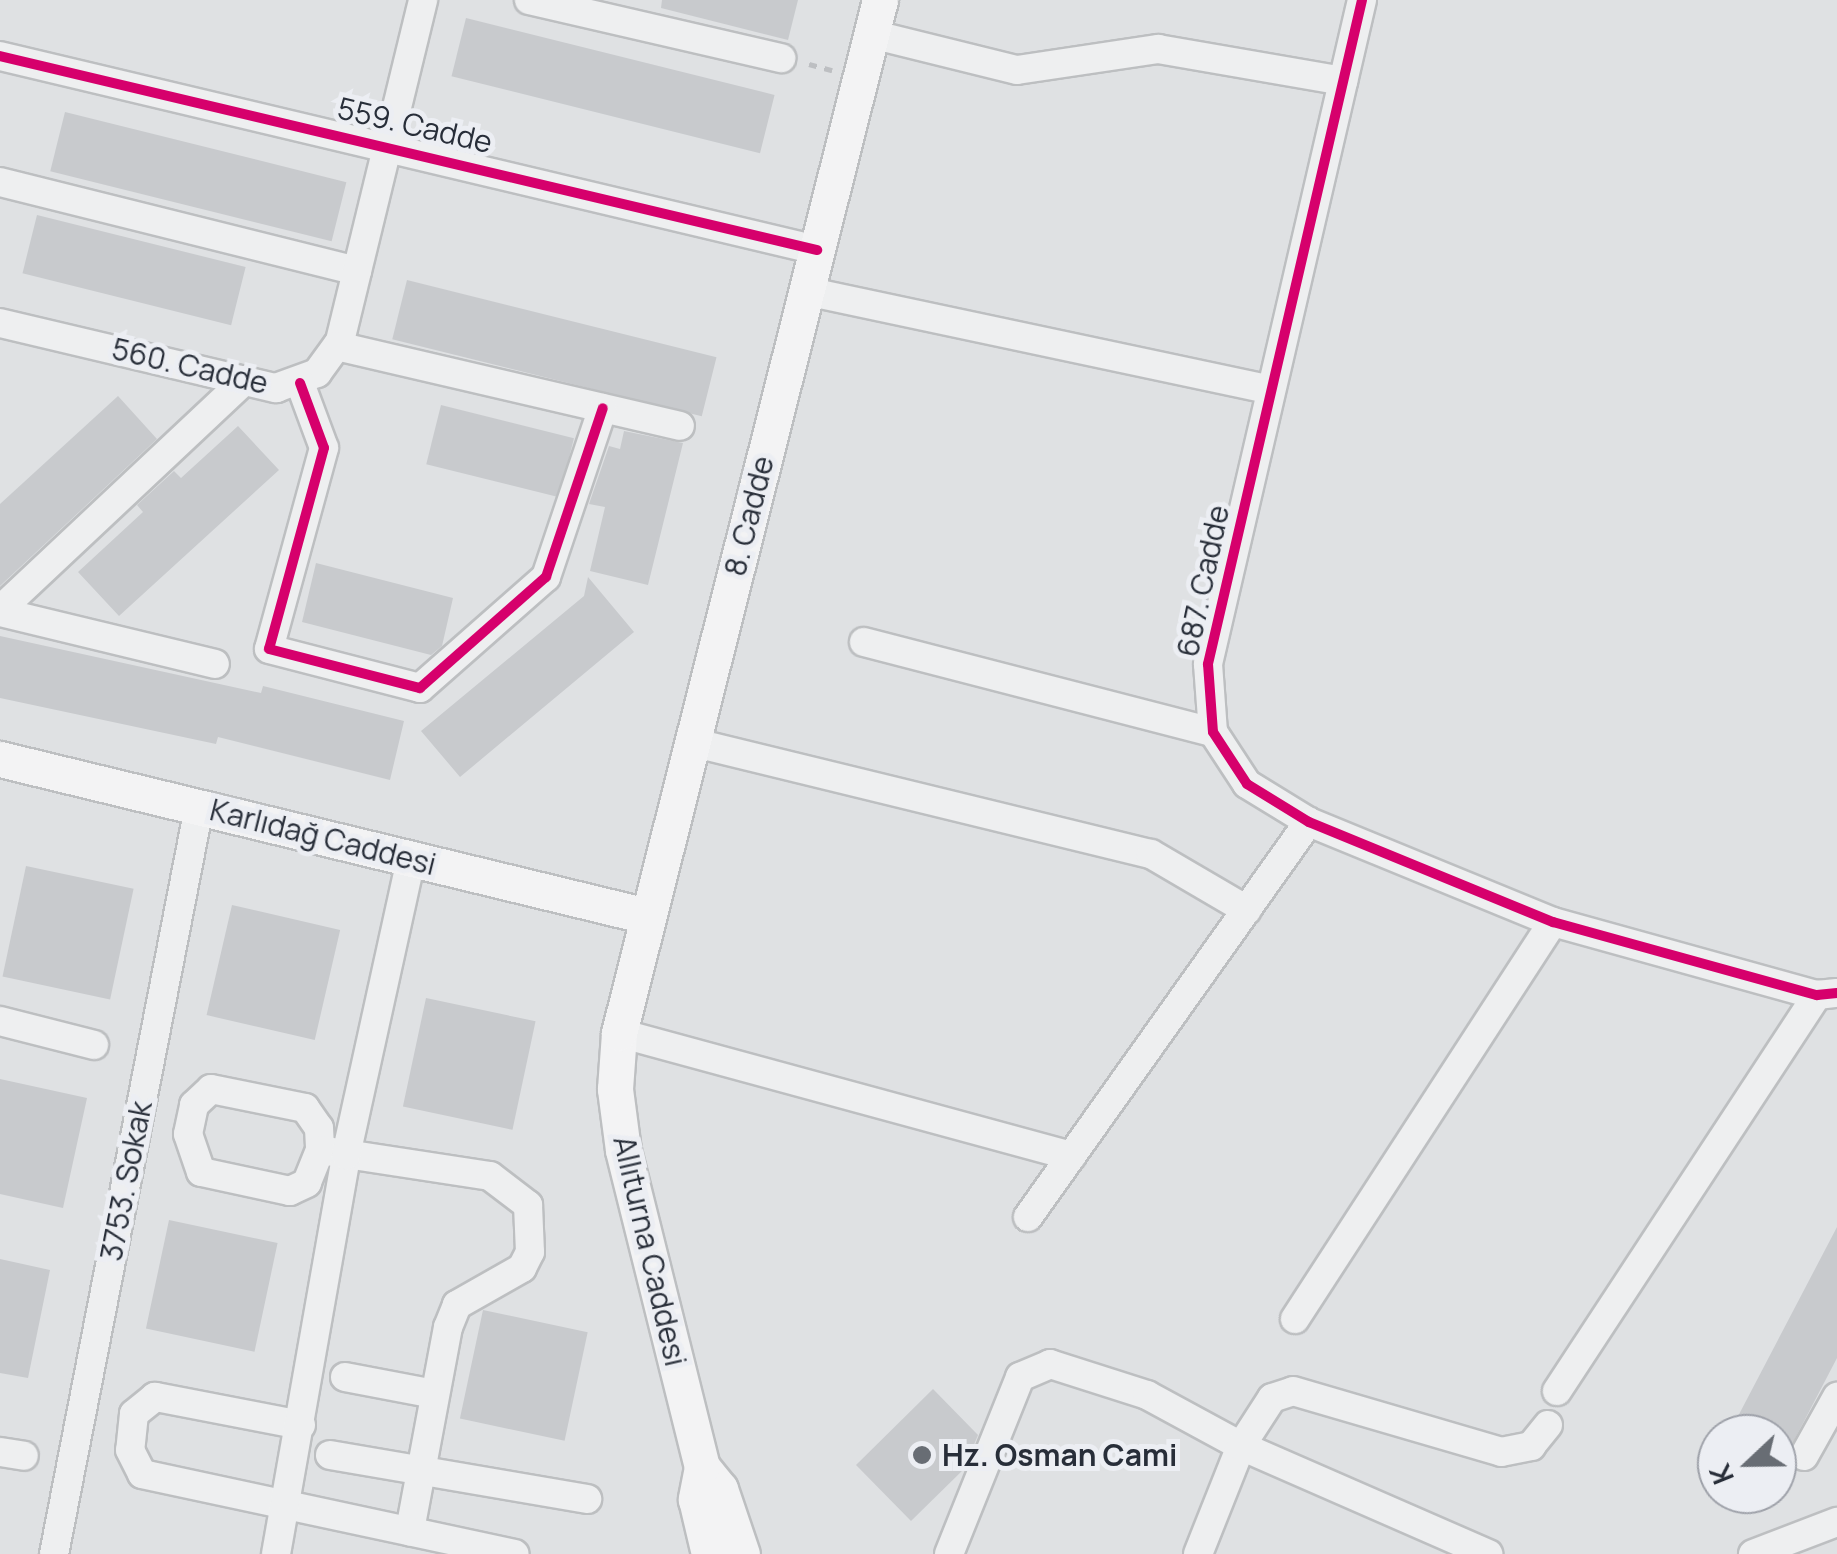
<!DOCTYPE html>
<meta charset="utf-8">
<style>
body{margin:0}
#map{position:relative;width:1837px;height:1554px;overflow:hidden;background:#dfe1e3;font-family:Manrope,sans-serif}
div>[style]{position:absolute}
.building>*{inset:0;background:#c8cacd;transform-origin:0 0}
.path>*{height:5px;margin-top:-2.5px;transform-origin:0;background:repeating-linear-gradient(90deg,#bdbfc2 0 8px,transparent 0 16px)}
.roads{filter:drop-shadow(2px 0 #bdbfc1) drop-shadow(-2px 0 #bdbfc1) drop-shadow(0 2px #bdbfc1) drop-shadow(0 -2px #bdbfc1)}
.minor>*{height:28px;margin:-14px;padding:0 14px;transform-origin:14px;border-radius:14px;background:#eeeff0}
.major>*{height:35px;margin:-17.5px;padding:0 17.5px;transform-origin:17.5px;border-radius:17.5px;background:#f3f3f4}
.cycleway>*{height:10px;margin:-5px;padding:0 5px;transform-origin:5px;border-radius:5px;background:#d6006c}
.dots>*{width:28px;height:28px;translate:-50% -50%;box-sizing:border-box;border:5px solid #eceef3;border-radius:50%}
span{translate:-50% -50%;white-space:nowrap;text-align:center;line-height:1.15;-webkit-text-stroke:10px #eceef3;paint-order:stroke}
.street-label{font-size:30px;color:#282e39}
.poi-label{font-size:30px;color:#282e39;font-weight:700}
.left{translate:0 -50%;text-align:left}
.north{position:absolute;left:1697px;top:1414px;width:100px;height:100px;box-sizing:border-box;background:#eceef3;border:2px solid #9ea1a9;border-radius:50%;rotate:248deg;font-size:28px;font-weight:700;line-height:40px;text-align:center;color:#282e39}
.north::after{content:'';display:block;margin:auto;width:35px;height:45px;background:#686d74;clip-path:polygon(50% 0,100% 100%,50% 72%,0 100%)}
</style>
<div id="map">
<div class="building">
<div style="clip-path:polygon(662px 0,798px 0,788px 40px,661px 8px)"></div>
<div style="left:466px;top:18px;width:318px;height:60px;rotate:14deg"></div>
<div style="left:65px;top:112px;width:290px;height:61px;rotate:14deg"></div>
<div style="left:37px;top:215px;width:215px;height:60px;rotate:14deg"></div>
<div style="left:407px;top:280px;width:319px;height:61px;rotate:14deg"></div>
<div style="clip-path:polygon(118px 396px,157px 439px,0 586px,0 504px)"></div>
<div style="left:441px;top:405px;width:137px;height:61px;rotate:14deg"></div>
<div style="clip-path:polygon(238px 426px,279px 470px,119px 616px,78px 572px,143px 512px,137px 505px,174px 471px,181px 478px)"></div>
<div style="clip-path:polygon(624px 431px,683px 443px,648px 585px,590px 571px,605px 507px,589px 504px,609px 446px,620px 449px)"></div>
<div style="clip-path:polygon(316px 563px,453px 598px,442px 646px,431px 655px,302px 622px)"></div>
<div style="clip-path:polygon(588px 577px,634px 632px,460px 777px,421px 731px,584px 596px)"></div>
<div style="clip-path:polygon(0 636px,261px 693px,263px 686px,404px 721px,390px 780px,218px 737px,216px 744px,0 698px)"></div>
<div style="left:26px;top:866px;width:110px;height:113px;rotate:12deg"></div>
<div style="left:232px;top:905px;width:111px;height:113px;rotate:13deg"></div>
<div style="left:426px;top:998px;width:112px;height:111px;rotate:12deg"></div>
<div style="clip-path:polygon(0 1079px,87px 1098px,63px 1208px,0 1194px)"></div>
<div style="left:169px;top:1220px;width:111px;height:111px;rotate:12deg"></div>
<div style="clip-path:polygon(1837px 1227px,1837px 1358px,1777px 1473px,1777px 1434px,1757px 1434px,1735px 1422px)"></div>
<div style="clip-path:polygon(0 1259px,50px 1270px,28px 1378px,0 1373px)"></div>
<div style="left:483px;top:1310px;width:107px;height:111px;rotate:12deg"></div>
<div style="clip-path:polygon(933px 1389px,978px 1435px,964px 1469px,911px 1521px,856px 1465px)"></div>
</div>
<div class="path">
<div style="left:809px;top:64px;width:24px;rotate:15deg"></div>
</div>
<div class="roads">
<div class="minor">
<div style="left:529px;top:0;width:259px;rotate:13deg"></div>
<div style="left:1362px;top:0;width:682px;rotate:103.06deg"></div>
<div style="left:1208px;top:664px;width:68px;rotate:85.8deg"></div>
<div style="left:1213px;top:732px;width:62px;rotate:56.8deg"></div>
<div style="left:1247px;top:784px;width:73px;rotate:31.5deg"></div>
<div style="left:1309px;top:822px;width:264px;rotate:22.3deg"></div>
<div style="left:1553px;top:922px;width:274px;rotate:15.5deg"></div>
<div style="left:1817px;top:995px;width:20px;rotate:-6deg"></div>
<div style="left:871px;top:34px;width:150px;rotate:13.9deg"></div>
<div style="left:1017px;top:70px;width:143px;rotate:-8.5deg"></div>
<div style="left:1158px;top:49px;width:188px;rotate:9.8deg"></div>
<div style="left:0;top:56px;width:840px;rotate:13.36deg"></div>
<div style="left:0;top:182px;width:368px;rotate:14deg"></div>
<div style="left:806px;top:291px;width:475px;rotate:12deg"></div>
<div style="left:0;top:323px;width:284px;rotate:13.3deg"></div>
<div style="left:276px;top:388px;width:44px;rotate:-20.1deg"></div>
<div style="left:317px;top:373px;width:39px;rotate:-54deg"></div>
<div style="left:340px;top:341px;width:351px;rotate:-76.3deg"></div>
<div style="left:337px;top:346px;width:352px;rotate:13.1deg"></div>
<div style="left:300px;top:383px;width:69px;rotate:69.7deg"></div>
<div style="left:324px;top:448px;width:208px;rotate:105.3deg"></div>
<div style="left:269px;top:649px;width:156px;rotate:14.5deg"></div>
<div style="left:420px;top:688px;width:168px;rotate:-41.4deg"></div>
<div style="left:546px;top:577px;width:178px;rotate:-71.4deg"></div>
<div style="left:0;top:610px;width:336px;rotate:-43.2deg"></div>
<div style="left:0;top:612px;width:221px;rotate:13.6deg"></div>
<div style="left:864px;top:642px;width:360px;rotate:14.5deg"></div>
<div style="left:691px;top:742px;width:473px;rotate:13.7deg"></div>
<div style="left:1151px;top:854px;width:111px;rotate:30.3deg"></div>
<div style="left:0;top:1021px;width:97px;rotate:14.3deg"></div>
<div style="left:619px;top:1033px;width:469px;rotate:15.2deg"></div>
<div style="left:211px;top:1089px;width:96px;rotate:11.4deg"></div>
<div style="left:305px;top:1108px;width:24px;rotate:55deg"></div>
<div style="left:319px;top:1128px;width:22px;rotate:87deg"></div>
<div style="left:320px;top:1150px;width:35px;rotate:112deg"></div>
<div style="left:307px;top:1183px;width:19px;rotate:155deg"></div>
<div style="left:290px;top:1191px;width:91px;rotate:-167.9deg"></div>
<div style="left:201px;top:1172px;width:40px;rotate:-108.9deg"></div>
<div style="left:188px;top:1134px;width:30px;rotate:-78deg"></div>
<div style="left:194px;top:1105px;width:23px;rotate:-43deg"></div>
<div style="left:320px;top:1150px;width:172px;rotate:8.7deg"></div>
<div style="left:490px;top:1176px;width:48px;rotate:37.3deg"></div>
<div style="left:528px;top:1205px;width:47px;rotate:87.6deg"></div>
<div style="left:530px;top:1252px;width:18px;rotate:117deg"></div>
<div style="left:522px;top:1268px;width:75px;rotate:150.4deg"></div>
<div style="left:457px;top:1305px;width:24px;rotate:112deg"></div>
<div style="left:448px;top:1327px;width:208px;rotate:100.6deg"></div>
<div style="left:1028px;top:1217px;width:485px;rotate:-54.6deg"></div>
<div style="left:1295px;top:1319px;width:473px;rotate:-57deg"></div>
<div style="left:345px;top:1377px;width:91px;rotate:10.8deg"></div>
<div style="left:1557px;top:1391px;width:474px;rotate:-56.7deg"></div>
<div style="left:301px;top:1425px;width:149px;rotate:-169.1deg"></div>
<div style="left:155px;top:1397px;width:27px;rotate:141deg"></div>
<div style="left:134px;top:1414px;width:36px;rotate:96deg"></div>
<div style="left:130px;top:1450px;width:27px;rotate:63deg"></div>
<div style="left:142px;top:1474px;width:381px;rotate:12.1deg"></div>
<div style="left:0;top:1452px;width:24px;rotate:9deg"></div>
<div style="left:330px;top:1455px;width:261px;rotate:9.7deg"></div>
<div style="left:1804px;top:1456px;width:68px;rotate:-60.8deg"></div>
<div style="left:54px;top:1554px;width:761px;rotate:-79.01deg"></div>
<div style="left:276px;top:1554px;width:405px;rotate:-80deg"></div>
<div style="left:346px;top:1155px;width:303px;rotate:-77.6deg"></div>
<div style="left:949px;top:1554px;width:191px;rotate:-68.1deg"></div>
<div style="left:1020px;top:1377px;width:33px;rotate:-23deg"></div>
<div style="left:1050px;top:1364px;width:102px;rotate:17.7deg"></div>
<div style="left:1147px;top:1395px;width:107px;rotate:28.5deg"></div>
<div style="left:1241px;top:1446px;width:270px;rotate:23.6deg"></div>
<div style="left:1198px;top:1554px;width:116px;rotate:-68.3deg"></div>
<div style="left:1241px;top:1446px;width:57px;rotate:-57.1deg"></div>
<div style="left:1272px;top:1398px;width:22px;rotate:-18deg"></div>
<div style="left:1293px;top:1391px;width:217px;rotate:16.3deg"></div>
<div style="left:1501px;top:1452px;width:31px;rotate:-11deg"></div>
<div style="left:1531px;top:1446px;width:27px;rotate:-51deg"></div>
<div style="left:1753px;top:1554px;width:90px;rotate:-20.9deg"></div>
</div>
<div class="major">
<div style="left:0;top:759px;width:666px;rotate:13.64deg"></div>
<div style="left:702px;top:1467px;width:33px;rotate:101deg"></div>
<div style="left:696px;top:1499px;width:57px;rotate:76.7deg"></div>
<div style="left:742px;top:1554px;width:69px;rotate:-108.7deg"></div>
<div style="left:720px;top:1489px;width:28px;rotate:-129deg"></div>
<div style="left:702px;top:1467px;width:327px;rotate:-104deg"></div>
<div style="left:623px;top:1150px;width:62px;rotate:-97.5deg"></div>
<div style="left:615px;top:1089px;width:56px;rotate:-85.9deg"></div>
<div style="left:619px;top:1033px;width:1065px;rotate:-75.82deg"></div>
</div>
</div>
<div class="cycleway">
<div style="left:1362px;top:0;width:682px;rotate:103.06deg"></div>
<div style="left:1208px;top:664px;width:68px;rotate:85.8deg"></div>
<div style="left:1213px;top:732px;width:62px;rotate:56.8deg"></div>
<div style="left:1247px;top:784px;width:73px;rotate:31.5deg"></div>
<div style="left:1309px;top:822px;width:264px;rotate:22.3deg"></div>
<div style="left:1553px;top:922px;width:274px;rotate:15.5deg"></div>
<div style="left:1817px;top:995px;width:20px;rotate:-6deg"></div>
<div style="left:0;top:56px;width:840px;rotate:13.36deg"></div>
<div style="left:300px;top:383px;width:69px;rotate:69.7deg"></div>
<div style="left:324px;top:448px;width:208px;rotate:105.3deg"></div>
<div style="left:269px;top:649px;width:156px;rotate:14.5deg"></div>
<div style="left:420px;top:688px;width:168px;rotate:-41.4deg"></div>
<div style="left:546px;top:577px;width:178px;rotate:-71.4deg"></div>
</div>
<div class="dots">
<div style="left:922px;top:1455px;background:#686d74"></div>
</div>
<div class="street-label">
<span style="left:415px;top:125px;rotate:13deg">559. Cadde</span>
<span style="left:190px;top:366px;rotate:13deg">560. Cadde</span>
<span style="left:749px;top:516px;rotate:-76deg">8. Cadde</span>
<span style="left:1203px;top:581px;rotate:-78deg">687. Cadde</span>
<span style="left:323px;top:837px;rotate:14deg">Karlıdağ Caddesi</span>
<span style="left:126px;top:1181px;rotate:-79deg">3753. Sokak</span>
<span style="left:650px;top:1251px;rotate:77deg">Allıturna Caddesi</span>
</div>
<div class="poi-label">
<span class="left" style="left:942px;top:1455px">Hz. Osman Cami</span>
</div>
<div class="north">K</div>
</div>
